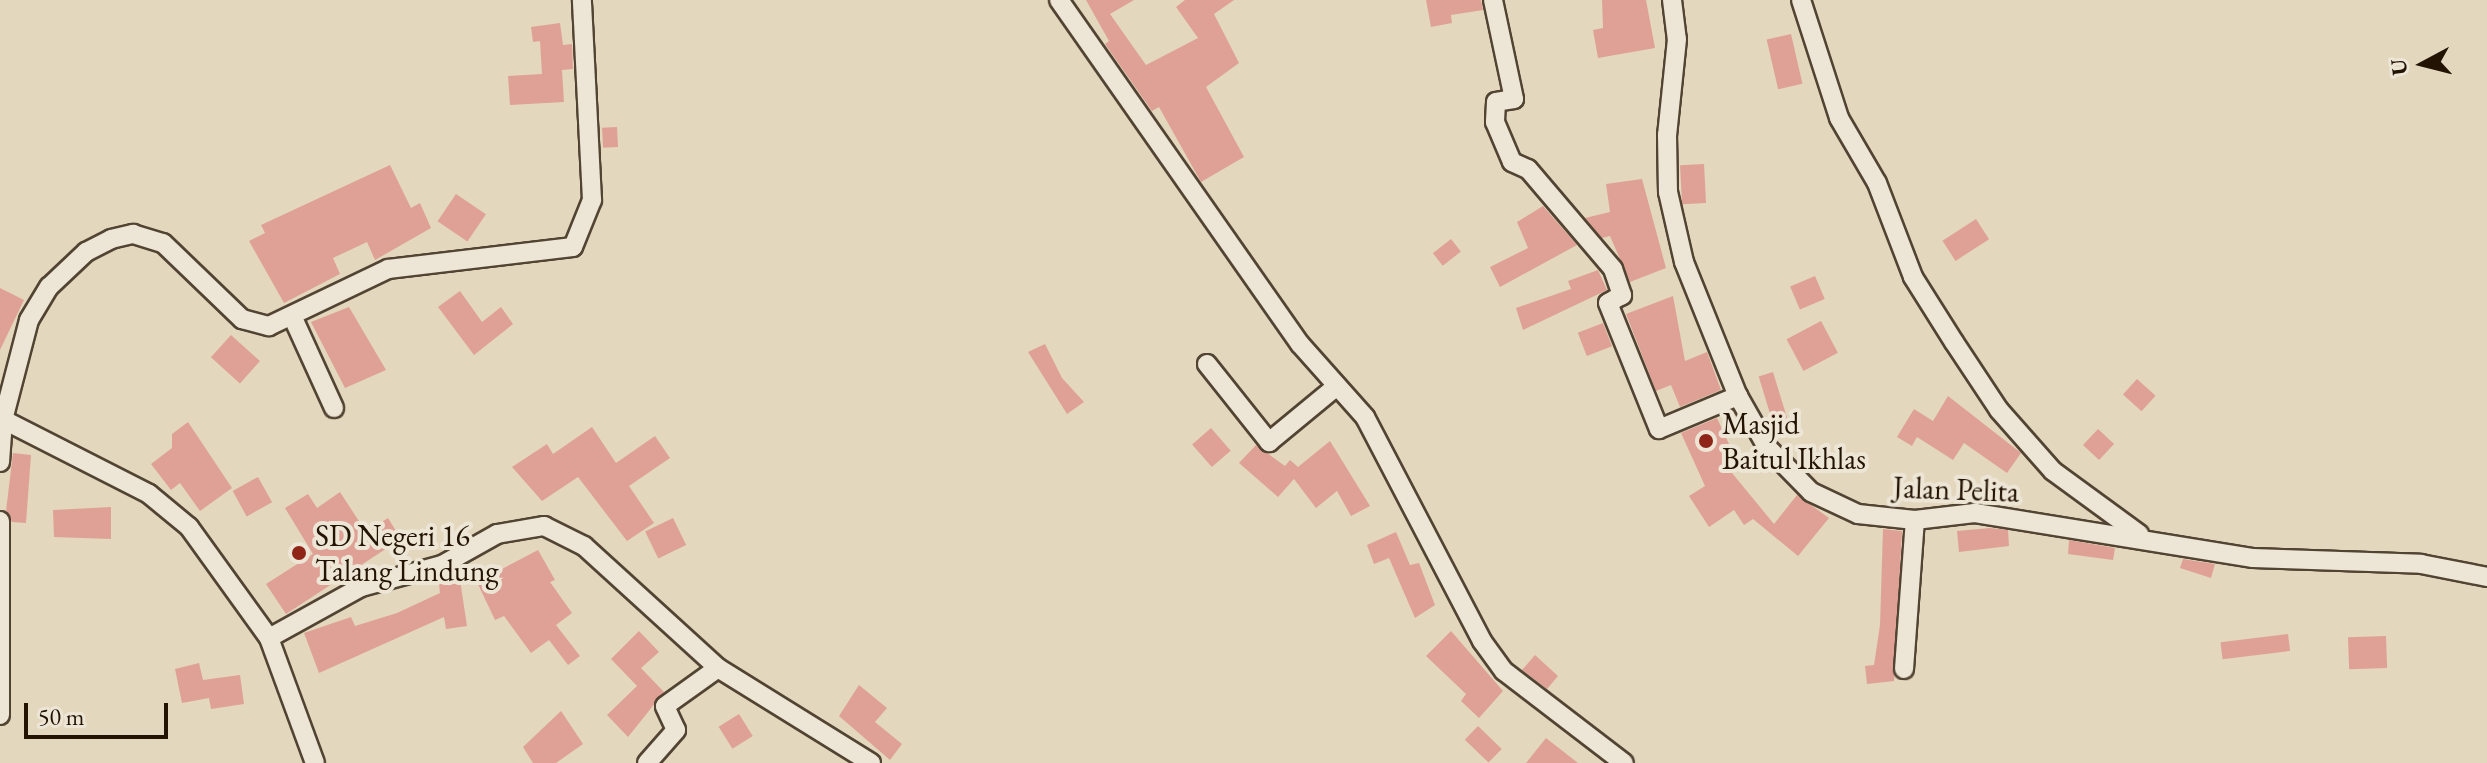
<!DOCTYPE html>
<style>
body{margin:0}
#map{position:relative;width:2487px;height:763px;overflow:hidden;background:#e3d7be;font-family:"EB Garamond",serif}
div>[style]{position:absolute}
.building>*{inset:0;background:#dfa195;transform-origin:0 0}
.roads{filter:drop-shadow(2px 0 #524432) drop-shadow(-2px 0 #524432) drop-shadow(0 2px #524432) drop-shadow(0 -2px #524432)}
.minor>*{height:18px;margin:-9px;padding:0 9px;transform-origin:9px;border-radius:9px;background:#ede5d5}
.dots>*{width:22px;height:22px;translate:-50% -50%;box-sizing:border-box;border:4px solid #ede5d5;border-radius:50%}
span{translate:-50% -50%;white-space:nowrap;text-align:center;line-height:1.15;-webkit-text-stroke:8px #ede5d5;paint-order:stroke}
.poi-label{font-size:30px;color:#221303}
.left{translate:0 -50%;text-align:left}
.street-label{font-size:30px;color:#221303}
.north{position:absolute;left:2383px;top:24px;width:80px;height:80px;-webkit-text-stroke:6px #ede5d5;paint-order:stroke;rotate:263deg;font-size:22px;font-weight:700;line-height:32px;text-align:center;color:#221303}
.north::after{content:'';display:block;margin:auto;width:28px;height:36px;background:#221303;clip-path:polygon(50% 0,100% 100%,50% 72%,0 100%)}
.scale{position:absolute;left:24px;top:703px;width:144px;height:36px;box-sizing:border-box;border:4px solid #221303;border-top:0;padding-left:10px;font-size:24px;line-height:28px;white-space:nowrap;color:#221303;-webkit-text-stroke:6px #ede5d5;paint-order:stroke}
</style>
<div id="map">
<div class="building">
<div style="clip-path:polygon(1086px 0,1134px 0,1110px 14px,1146px 65px,1198px 38px,1176px 7px,1185px 0,1234px 0,1214px 14px,1239px 63px,1206px 87px,1244px 157px,1201px 182px,1159px 107px,1152px 111px,1105px 44px,1109px 41px)"></div>
<div style="clip-path:polygon(1426px 0,1481px 0,1483px 10px,1451px 15px,1452px 23px,1431px 27px)"></div>
<div style="clip-path:polygon(1602px 0,1646px 0,1655px 48px,1598px 58px,1593px 30px,1603px 28px)"></div>
<div style="clip-path:polygon(560px 23px,563px 45px,572px 44px,573px 69px,562px 70px,564px 102px,510px 105px,508px 76px,542px 74px,540px 41px,533px 42px,531px 27px)"></div>
<div style="left:1791px;top:34px;width:51px;height:25px;rotate:77deg"></div>
<div style="left:617px;top:127px;width:20px;height:15px;rotate:87deg"></div>
<div style="left:1704px;top:164px;width:39px;height:24px;rotate:87deg"></div>
<div style="clip-path:polygon(390px 165px,411px 208px,420px 203px,431px 228px,375px 260px,367px 242px,333px 258px,340px 274px,284px 303px,249px 241px,265px 233px,261px 225px)"></div>
<div style="clip-path:polygon(1642px 179px,1666px 268px,1630px 282px,1610px 236px,1602px 238px,1585px 218px,1610px 212px,1606px 184px)"></div>
<div style="left:456px;top:194px;width:36px;height:33px;rotate:34deg"></div>
<div style="clip-path:polygon(1543px 206px,1577px 245px,1500px 287px,1490px 267px,1528px 248px,1517px 222px)"></div>
<div style="left:1976px;top:219px;width:24px;height:40px;rotate:57deg"></div>
<div style="left:1451px;top:239px;width:16px;height:23px;rotate:52deg"></div>
<div style="clip-path:polygon(1598px 270px,1607px 290px,1523px 330px,1516px 308px,1571px 289px,1568px 281px)"></div>
<div style="left:1815px;top:276px;width:25px;height:27px;rotate:67deg"></div>
<div style="clip-path:polygon(0 288px,24px 300px,0 350px)"></div>
<div style="clip-path:polygon(460px 291px,482px 322px,501px 307px,513px 324px,474px 355px,438px 307px)"></div>
<div style="clip-path:polygon(1673px 296px,1685px 361px,1707px 352px,1721px 390px,1680px 407px,1671px 385px,1656px 391px,1626px 314px)"></div>
<div style="clip-path:polygon(349px 307px,386px 370px,345px 388px,311px 322px)"></div>
<div style="left:1821px;top:321px;width:36px;height:39px;rotate:62deg"></div>
<div style="left:1603px;top:323px;width:25px;height:27px;rotate:69deg"></div>
<div style="left:231px;top:335px;width:39px;height:30px;rotate:42deg"></div>
<div style="clip-path:polygon(1045px 344px,1062px 378px,1084px 402px,1067px 414px,1028px 352px)"></div>
<div style="left:1773px;top:372px;width:61px;height:15px;rotate:73deg"></div>
<div style="left:2137px;top:379px;width:25px;height:21px;rotate:42deg"></div>
<div style="clip-path:polygon(1948px 396px,2021px 453px,2007px 473px,1964px 443px,1953px 460px,1917px 437px,1912px 446px,1897px 437px,1914px 409px,1933px 421px)"></div>
<div style="clip-path:polygon(1717px 418px,1735px 457px,1723px 462px,1774px 524px,1797px 495px,1829px 518px,1798px 556px,1753px 519px,1744px 525px,1734px 510px,1709px 527px,1689px 496px,1705px 486px,1681px 433px)"></div>
<div style="clip-path:polygon(188px 422px,232px 488px,200px 511px,180px 483px,171px 490px,151px 464px,172px 448px,172px 434px)"></div>
<div style="clip-path:polygon(592px 427px,616px 463px,655px 436px,670px 458px,629px 486px,654px 523px,627px 541px,578px 477px,542px 501px,512px 467px,547px 444px,553px 454px)"></div>
<div style="left:1211px;top:428px;width:30px;height:25px;rotate:49deg"></div>
<div style="left:2098px;top:429px;width:22px;height:22px;rotate:43deg"></div>
<div style="clip-path:polygon(1330px 441px,1370px 506px,1351px 516px,1337px 491px,1316px 508px,1294px 479px,1278px 497px,1239px 463px,1256px 445px,1285px 466px,1290px 460px,1298px 467px)"></div>
<div style="clip-path:polygon(13px 453px,31px 455px,26px 523px,12px 522px,6px 511px)"></div>
<div style="left:258px;top:477px;width:29px;height:29px;rotate:61deg"></div>
<div style="clip-path:polygon(340px 492px,366px 532px,388px 518px,401px 539px,286px 614px,266px 584px,313px 554px,285px 508px,308px 494px,317px 508px)"></div>
<div style="clip-path:polygon(111px 507px,111px 539px,54px 537px,53px 510px)"></div>
<div style="left:673px;top:518px;width:30px;height:31px;rotate:64deg"></div>
<div style="clip-path:polygon(1990px 528px,2008px 530px,2009px 546px,1959px 552px,1957px 531px)"></div>
<div style="clip-path:polygon(1883px 529px,1902px 531px,1894px 681px,1867px 684px,1865px 666px,1874px 665px,1880px 625px)"></div>
<div style="clip-path:polygon(1396px 532px,1410px 565px,1419px 563px,1435px 605px,1415px 618px,1389px 558px,1374px 564px,1367px 545px)"></div>
<div style="clip-path:polygon(2069px 540px,2115px 548px,2113px 560px,2068px 554px)"></div>
<div style="clip-path:polygon(538px 550px,555px 580px,550px 582px,572px 613px,556px 625px,580px 656px,568px 665px,549px 640px,531px 653px,504px 616px,495px 620px,477px 582px)"></div>
<div style="clip-path:polygon(2183px 559px,2215px 564px,2211px 578px,2180px 568px)"></div>
<div style="clip-path:polygon(460px 580px,467px 626px,446px 629px,444px 617px,319px 673px,304px 633px,351px 617px,355px 626px,397px 613px,440px 593px,439px 584px)"></div>
<div style="clip-path:polygon(639px 631px,659px 652px,641px 668px,664px 692px,628px 737px,607px 715px,637px 686px,611px 659px)"></div>
<div style="clip-path:polygon(1451px 631px,1503px 691px,1479px 718px,1461px 701px,1466px 694px,1426px 656px)"></div>
<div style="left:2288px;top:634px;width:17px;height:68px;rotate:83deg"></div>
<div style="left:2386px;top:636px;width:32px;height:38px;rotate:88deg"></div>
<div style="clip-path:polygon(1535px 655px,1558px 676px,1547px 689px,1522px 670px)"></div>
<div style="clip-path:polygon(199px 663px,203px 680px,240px 675px,244px 704px,211px 709px,209px 698px,182px 703px,175px 669px)"></div>
<div style="clip-path:polygon(859px 685px,887px 708px,875px 722px,902px 744px,890px 760px,839px 716px)"></div>
<div style="clip-path:polygon(561px 711px,583px 744px,556px 763px,533px 763px,523px 747px)"></div>
<div style="left:739px;top:714px;width:26px;height:24px;rotate:58deg"></div>
<div style="left:1478px;top:726px;width:33px;height:19px;rotate:44deg"></div>
<div style="clip-path:polygon(1546px 738px,1578px 763px,1526px 763px)"></div>
</div>
<div class="roads">
<div class="minor">
<div style="left:1059px;top:0;width:420px;rotate:55deg"></div>
<div style="left:1300px;top:344px;width:98px;rotate:48.3deg"></div>
<div style="left:1365px;top:417px;width:253px;rotate:62.4deg"></div>
<div style="left:1482px;top:641px;width:37px;rotate:54deg"></div>
<div style="left:1504px;top:671px;width:151px;rotate:37.5deg"></div>
<div style="left:1493px;top:0;width:101px;rotate:78deg"></div>
<div style="left:1514px;top:99px;width:18px;rotate:171deg"></div>
<div style="left:1496px;top:102px;width:20px;rotate:93deg"></div>
<div style="left:1495px;top:122px;width:43px;rotate:67deg"></div>
<div style="left:1512px;top:162px;width:17px;rotate:24deg"></div>
<div style="left:1528px;top:169px;width:131px;rotate:49.6deg"></div>
<div style="left:1613px;top:269px;width:28px;rotate:71deg"></div>
<div style="left:1622px;top:295px;width:16px;rotate:150deg"></div>
<div style="left:1608px;top:303px;width:136px;rotate:68deg"></div>
<div style="left:1659px;top:429px;width:86px;rotate:-22.7deg"></div>
<div style="left:1672px;top:0;width:39px;rotate:83deg"></div>
<div style="left:1677px;top:39px;width:97px;rotate:95.9deg"></div>
<div style="left:1667px;top:135px;width:57px;rotate:89deg"></div>
<div style="left:1668px;top:192px;width:72px;rotate:77.1deg"></div>
<div style="left:1684px;top:262px;width:144px;rotate:68.1deg"></div>
<div style="left:1738px;top:396px;width:59px;rotate:60.4deg"></div>
<div style="left:1767px;top:447px;width:63px;rotate:45.6deg"></div>
<div style="left:1811px;top:492px;width:52px;rotate:25.1deg"></div>
<div style="left:1858px;top:514px;width:57px;rotate:6deg"></div>
<div style="left:1915px;top:520px;width:60px;rotate:-6.7deg"></div>
<div style="left:1975px;top:513px;width:282px;rotate:9.2deg"></div>
<div style="left:2253px;top:558px;width:168px;rotate:2deg"></div>
<div style="left:2421px;top:564px;width:67px;rotate:11.1deg"></div>
<div style="left:1801px;top:0;width:124px;rotate:72.1deg"></div>
<div style="left:1839px;top:118px;width:75px;rotate:59.7deg"></div>
<div style="left:1877px;top:183px;width:101px;rotate:69deg"></div>
<div style="left:1913px;top:277px;width:77px;rotate:57.8deg"></div>
<div style="left:1954px;top:342px;width:82px;rotate:56.5deg"></div>
<div style="left:1999px;top:410px;width:81px;rotate:48.5deg"></div>
<div style="left:2053px;top:471px;width:107px;rotate:36.2deg"></div>
<div style="left:293px;top:318px;width:99px;rotate:65.5deg"></div>
<div style="left:1207px;top:364px;width:100px;rotate:51.5deg"></div>
<div style="left:1269px;top:442px;width:88px;rotate:-39.5deg"></div>
<div style="left:0;top:418px;width:167px;rotate:27deg"></div>
<div style="left:149px;top:494px;width:52px;rotate:39.5deg"></div>
<div style="left:189px;top:527px;width:137px;rotate:54.2deg"></div>
<div style="left:269px;top:638px;width:105px;rotate:-29deg"></div>
<div style="left:361px;top:587px;width:84px;rotate:-15.2deg"></div>
<div style="left:442px;top:565px;width:63px;rotate:-29.4deg"></div>
<div style="left:497px;top:534px;width:48px;rotate:-9.7deg"></div>
<div style="left:544px;top:526px;width:45px;rotate:26.6deg"></div>
<div style="left:584px;top:546px;width:181px;rotate:42.3deg"></div>
<div style="left:718px;top:668px;width:180px;rotate:31.8deg"></div>
<div style="left:0;top:462px;width:42px;rotate:-85.9deg"></div>
<div style="left:3px;top:420px;width:103px;rotate:-75.4deg"></div>
<div style="left:29px;top:320px;width:39px;rotate:-59deg"></div>
<div style="left:49px;top:287px;width:51px;rotate:-43.4deg"></div>
<div style="left:86px;top:252px;width:28px;rotate:-27deg"></div>
<div style="left:111px;top:239px;width:23px;rotate:-13deg"></div>
<div style="left:133px;top:234px;width:31px;rotate:17deg"></div>
<div style="left:163px;top:243px;width:110px;rotate:43.9deg"></div>
<div style="left:242px;top:319px;width:28px;rotate:15deg"></div>
<div style="left:269px;top:326px;width:132px;rotate:-25.6deg"></div>
<div style="left:388px;top:269px;width:186px;rotate:-6.8deg"></div>
<div style="left:573px;top:247px;width:51px;rotate:-68deg"></div>
<div style="left:592px;top:200px;width:200px;rotate:-92.9deg"></div>
<div style="left:0;top:521px;width:194px;rotate:90deg"></div>
<div style="left:269px;top:638px;width:133px;rotate:69.8deg"></div>
<div style="left:1904px;top:669px;width:149px;rotate:-85.8deg"></div>
<div style="left:647px;top:763px;width:44px;rotate:-48.7deg"></div>
<div style="left:676px;top:730px;width:26px;rotate:-115deg"></div>
<div style="left:665px;top:706px;width:65px;rotate:-35.6deg"></div>
</div>
</div>
<div class="dots">
<div style="left:1706px;top:441px;background:#8f2418"></div>
<div style="left:299px;top:553px;background:#8f2418"></div>
</div>
<div class="poi-label">
<span class="left" style="left:1722px;top:441px">Masjid<br>Baitul Ikhlas</span>
<span class="left" style="left:315px;top:553px">SD Negeri 16<br>Talang Lindung</span>
</div>
<div class="street-label">
<span style="left:1956px;top:490px;rotate:2deg">Jalan Pelita</span>
</div>
<div class="north">U</div>
<div class="scale">50 m</div>
</div>
